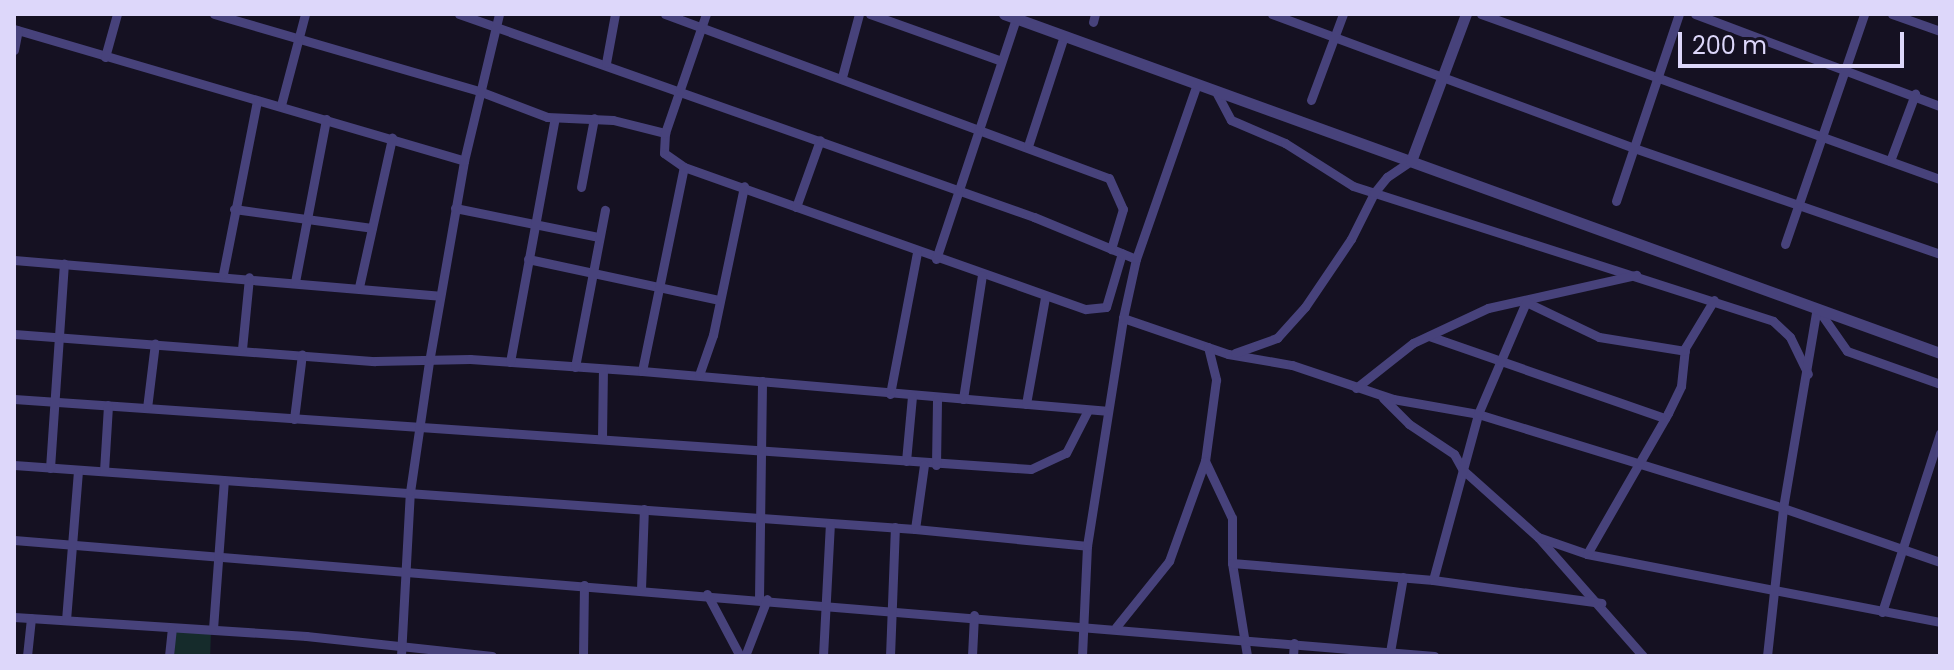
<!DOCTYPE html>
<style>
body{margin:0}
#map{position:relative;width:1954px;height:670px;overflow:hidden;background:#151122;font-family:Poppins,sans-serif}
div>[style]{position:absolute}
.green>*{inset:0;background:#152b2b;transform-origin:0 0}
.minor>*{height:9px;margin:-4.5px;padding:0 4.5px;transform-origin:4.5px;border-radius:4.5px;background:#47427b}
.tertiary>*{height:11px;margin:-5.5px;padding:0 5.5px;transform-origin:5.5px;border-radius:5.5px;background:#47427b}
span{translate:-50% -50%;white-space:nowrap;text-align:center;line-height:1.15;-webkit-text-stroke:7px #151122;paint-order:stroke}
.frame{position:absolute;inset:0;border:16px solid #ddd7fa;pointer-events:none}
.scale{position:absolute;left:1678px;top:32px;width:226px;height:36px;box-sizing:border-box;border:4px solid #ddd7fa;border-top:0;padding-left:10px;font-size:24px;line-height:28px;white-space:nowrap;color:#ddd7fa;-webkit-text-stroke:6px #151122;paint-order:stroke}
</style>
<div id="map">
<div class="green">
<div style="left:175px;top:631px;width:36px;height:25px;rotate:2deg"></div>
</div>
<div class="minor">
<div style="left:214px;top:14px;width:276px;rotate:16.2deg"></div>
<div style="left:479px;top:91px;width:73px;rotate:20.9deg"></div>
<div style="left:547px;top:117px;width:66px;rotate:2.6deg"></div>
<div style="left:613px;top:120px;width:54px;rotate:14deg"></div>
<div style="left:665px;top:133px;width:20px;rotate:93deg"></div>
<div style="left:664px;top:153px;width:24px;rotate:35deg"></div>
<div style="left:684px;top:167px;width:426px;rotate:19.5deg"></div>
<div style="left:1086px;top:309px;width:20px;rotate:-6deg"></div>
<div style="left:1106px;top:307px;width:56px;rotate:-73.5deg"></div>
<div style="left:459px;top:14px;width:610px;rotate:19.45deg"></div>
<div style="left:1034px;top:217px;width:110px;rotate:22.4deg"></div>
<div style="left:665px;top:14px;width:473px;rotate:20.3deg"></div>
<div style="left:1109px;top:178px;width:34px;rotate:66deg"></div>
<div style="left:1123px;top:209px;width:42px;rotate:106.7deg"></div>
<div style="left:870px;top:14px;width:139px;rotate:19.7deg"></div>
<div style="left:1272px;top:14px;width:386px;rotate:20.3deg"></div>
<div style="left:1634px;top:148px;width:324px;rotate:19.1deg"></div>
<div style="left:1481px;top:14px;width:488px;rotate:19.8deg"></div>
<div style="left:1695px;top:14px;width:262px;rotate:20.6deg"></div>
<div style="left:1892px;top:14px;width:51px;rotate:19.5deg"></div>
<div style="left:1093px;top:22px;width:8px;rotate:-76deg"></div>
<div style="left:14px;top:29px;width:469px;rotate:16.3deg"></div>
<div style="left:14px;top:50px;width:20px;rotate:-79deg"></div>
<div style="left:105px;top:57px;width:45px;rotate:-74.4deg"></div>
<div style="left:606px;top:63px;width:50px;rotate:-79.6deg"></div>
<div style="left:842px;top:77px;width:65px;rotate:-74.9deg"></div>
<div style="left:1215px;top:90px;width:34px;rotate:62deg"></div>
<div style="left:1231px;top:120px;width:59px;rotate:23.1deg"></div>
<div style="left:1285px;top:143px;width:80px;rotate:32.3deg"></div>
<div style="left:1353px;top:186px;width:441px;rotate:17.8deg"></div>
<div style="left:1773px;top:321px;width:23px;rotate:43deg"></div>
<div style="left:1790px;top:337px;width:41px;rotate:64.1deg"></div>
<div style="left:1311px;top:100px;width:92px;rotate:-69.6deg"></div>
<div style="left:281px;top:105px;width:94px;rotate:-75.2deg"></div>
<div style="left:665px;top:133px;width:126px;rotate:-71deg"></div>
<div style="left:1028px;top:146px;width:116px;rotate:-71.9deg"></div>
<div style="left:1890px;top:161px;width:72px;rotate:-69.5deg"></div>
<div style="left:581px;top:187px;width:70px;rotate:-79.3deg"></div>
<div style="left:1616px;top:201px;width:197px;rotate:-71.4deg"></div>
<div style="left:796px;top:207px;width:71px;rotate:-70.3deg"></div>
<div style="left:455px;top:208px;width:147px;rotate:11.4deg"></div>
<div style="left:234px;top:209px;width:139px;rotate:7.8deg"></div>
<div style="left:1785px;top:244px;width:243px;rotate:-71deg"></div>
<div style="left:528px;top:259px;width:196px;rotate:12.1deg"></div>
<div style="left:936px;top:259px;width:254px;rotate:-71.6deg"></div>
<div style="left:14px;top:260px;width:427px;rotate:4.8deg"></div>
<div style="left:223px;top:274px;width:176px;rotate:-78.9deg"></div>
<div style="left:295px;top:282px;width:166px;rotate:-79.2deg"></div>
<div style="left:359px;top:287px;width:153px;rotate:-77.5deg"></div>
<div style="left:1817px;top:308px;width:52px;rotate:55.1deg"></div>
<div style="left:1847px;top:351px;width:99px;rotate:19.5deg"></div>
<div style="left:1123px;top:318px;width:111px;rotate:18.9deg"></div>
<div style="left:1228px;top:354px;width:65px;rotate:9.8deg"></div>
<div style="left:1292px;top:365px;width:107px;rotate:18.6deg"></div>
<div style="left:1393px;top:399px;width:86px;rotate:10deg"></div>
<div style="left:1478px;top:414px;width:319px;rotate:17.1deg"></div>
<div style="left:1783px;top:508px;width:166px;rotate:19deg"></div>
<div style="left:14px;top:334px;width:362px;rotate:4.3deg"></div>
<div style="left:375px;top:361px;width:95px;rotate:-1.2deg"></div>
<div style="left:470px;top:359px;width:172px;rotate:4deg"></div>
<div style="left:642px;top:371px;width:466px;rotate:4.9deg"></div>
<div style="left:1429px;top:336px;width:250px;rotate:19.2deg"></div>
<div style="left:1208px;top:347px;width:34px;rotate:76deg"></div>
<div style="left:1216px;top:380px;width:82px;rotate:97.7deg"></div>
<div style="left:1205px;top:461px;width:63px;rotate:64.7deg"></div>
<div style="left:1232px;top:518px;width:45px;rotate:90deg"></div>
<div style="left:1232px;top:563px;width:94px;rotate:80.8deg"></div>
<div style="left:242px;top:349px;width:72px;rotate:-84.4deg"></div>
<div style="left:1235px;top:353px;width:45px;rotate:-19.7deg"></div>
<div style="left:1277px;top:338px;width:42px;rotate:-47.9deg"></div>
<div style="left:1305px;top:307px;width:82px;rotate:-55.9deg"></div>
<div style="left:1351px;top:239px;width:51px;rotate:-63.4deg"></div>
<div style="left:1374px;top:193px;width:21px;rotate:-51deg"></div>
<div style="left:1387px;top:177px;width:29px;rotate:-34deg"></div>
<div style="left:510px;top:362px;width:248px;rotate:-79.6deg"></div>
<div style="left:575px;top:367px;width:160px;rotate:-79.2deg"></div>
<div style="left:642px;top:371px;width:208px;rotate:-78.4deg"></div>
<div style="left:699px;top:375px;width:42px;rotate:-70.7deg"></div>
<div style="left:713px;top:335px;width:152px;rotate:-78.2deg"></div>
<div style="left:1356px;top:388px;width:73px;rotate:-38.3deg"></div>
<div style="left:1413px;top:343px;width:83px;rotate:-25deg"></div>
<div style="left:1488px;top:308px;width:152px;rotate:-12.6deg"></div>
<div style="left:890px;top:394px;width:144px;rotate:-79.2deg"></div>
<div style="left:1383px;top:398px;width:37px;rotate:45deg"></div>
<div style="left:1409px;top:424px;width:54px;rotate:33.7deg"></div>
<div style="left:1454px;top:454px;width:18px;rotate:61deg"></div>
<div style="left:1463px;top:470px;width:101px;rotate:41.8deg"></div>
<div style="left:1538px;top:537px;width:159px;rotate:48.6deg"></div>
<div style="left:14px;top:399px;width:1019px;rotate:3.94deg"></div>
<div style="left:1031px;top:469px;width:38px;rotate:-25deg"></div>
<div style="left:1066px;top:453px;width:48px;rotate:-62.9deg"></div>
<div style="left:963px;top:399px;width:125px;rotate:-81.3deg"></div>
<div style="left:1026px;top:404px;width:109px;rotate:-79.9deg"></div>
<div style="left:147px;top:408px;width:65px;rotate:-83deg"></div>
<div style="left:294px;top:419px;width:65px;rotate:-83deg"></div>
<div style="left:602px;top:438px;width:69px;rotate:-89.2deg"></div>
<div style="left:906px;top:461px;width:65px;rotate:-84.7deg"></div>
<div style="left:14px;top:465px;width:903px;rotate:4.06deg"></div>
<div style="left:915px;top:529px;width:173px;rotate:5.6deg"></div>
<div style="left:936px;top:465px;width:67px;rotate:-89.1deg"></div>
<div style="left:50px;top:468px;width:205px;rotate:-86.1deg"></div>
<div style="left:104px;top:471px;width:66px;rotate:-86.5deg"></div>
<div style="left:915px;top:529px;width:65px;rotate:-82deg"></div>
<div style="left:1538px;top:537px;width:52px;rotate:19.1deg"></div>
<div style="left:1587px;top:554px;width:359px;rotate:10.9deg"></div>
<div style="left:14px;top:540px;width:1425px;rotate:4.67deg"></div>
<div style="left:1587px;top:554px;width:163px;rotate:-60.1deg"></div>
<div style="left:1668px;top:413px;width:30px;rotate:-64deg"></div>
<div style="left:1681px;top:386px;width:38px;rotate:-84deg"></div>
<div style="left:1685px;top:348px;width:56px;rotate:-58.9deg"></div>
<div style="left:1232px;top:563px;width:202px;rotate:4.8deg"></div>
<div style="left:1433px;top:580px;width:170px;rotate:7.8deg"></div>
<div style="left:1433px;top:580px;width:172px;rotate:-74.8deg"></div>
<div style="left:1478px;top:414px;width:122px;rotate:-66.8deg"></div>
<div style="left:1526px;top:302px;width:81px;rotate:25.6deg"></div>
<div style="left:1599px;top:337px;width:87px;rotate:9.2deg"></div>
<div style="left:641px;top:589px;width:80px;rotate:-87.9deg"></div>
<div style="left:707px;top:594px;width:70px;rotate:62deg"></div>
<div style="left:759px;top:598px;width:217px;rotate:-89.2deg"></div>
<div style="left:1882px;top:612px;width:188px;rotate:-72deg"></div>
<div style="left:14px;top:617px;width:293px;rotate:3.7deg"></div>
<div style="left:306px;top:636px;width:187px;rotate:6.1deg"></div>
<div style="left:66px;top:620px;width:149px;rotate:-85.4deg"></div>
<div style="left:1116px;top:627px;width:85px;rotate:-51.2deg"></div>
<div style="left:1169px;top:561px;width:106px;rotate:-70.2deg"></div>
<div style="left:213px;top:629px;width:149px;rotate:-85.8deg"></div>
<div style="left:1390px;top:652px;width:76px;rotate:-80.2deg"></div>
<div style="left:27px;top:656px;width:38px;rotate:-84deg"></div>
<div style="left:169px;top:656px;width:27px;rotate:-84deg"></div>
<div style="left:401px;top:656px;width:164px;rotate:-86.9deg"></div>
<div style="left:410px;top:492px;width:131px;rotate:-81.7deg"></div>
<div style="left:429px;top:362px;width:204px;rotate:-80.1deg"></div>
<div style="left:464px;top:161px;width:151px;rotate:-76.6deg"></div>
<div style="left:583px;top:656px;width:71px;rotate:-89.2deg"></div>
<div style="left:745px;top:656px;width:61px;rotate:-68.9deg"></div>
<div style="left:823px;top:656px;width:133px;rotate:-87deg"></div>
<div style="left:890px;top:656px;width:129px;rotate:-87.8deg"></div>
<div style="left:972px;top:656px;width:41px;rotate:-87.2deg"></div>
<div style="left:1082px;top:656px;width:110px;rotate:-87.4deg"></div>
<div style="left:1087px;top:546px;width:231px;rotate:-81deg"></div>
<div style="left:1123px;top:318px;width:60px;rotate:-77.6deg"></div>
<div style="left:1136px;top:259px;width:185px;rotate:-70.8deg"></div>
<div style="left:1293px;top:656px;width:13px;rotate:-86deg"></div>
<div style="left:1767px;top:656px;width:149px;rotate:-83.8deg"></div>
<div style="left:1783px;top:508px;width:203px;rotate:-80.4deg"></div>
</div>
<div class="tertiary">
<div style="left:1004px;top:14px;width:995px;rotate:19.91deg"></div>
<div style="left:1411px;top:161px;width:157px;rotate:-69.5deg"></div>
</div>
<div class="frame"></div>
<div class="scale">200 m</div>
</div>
